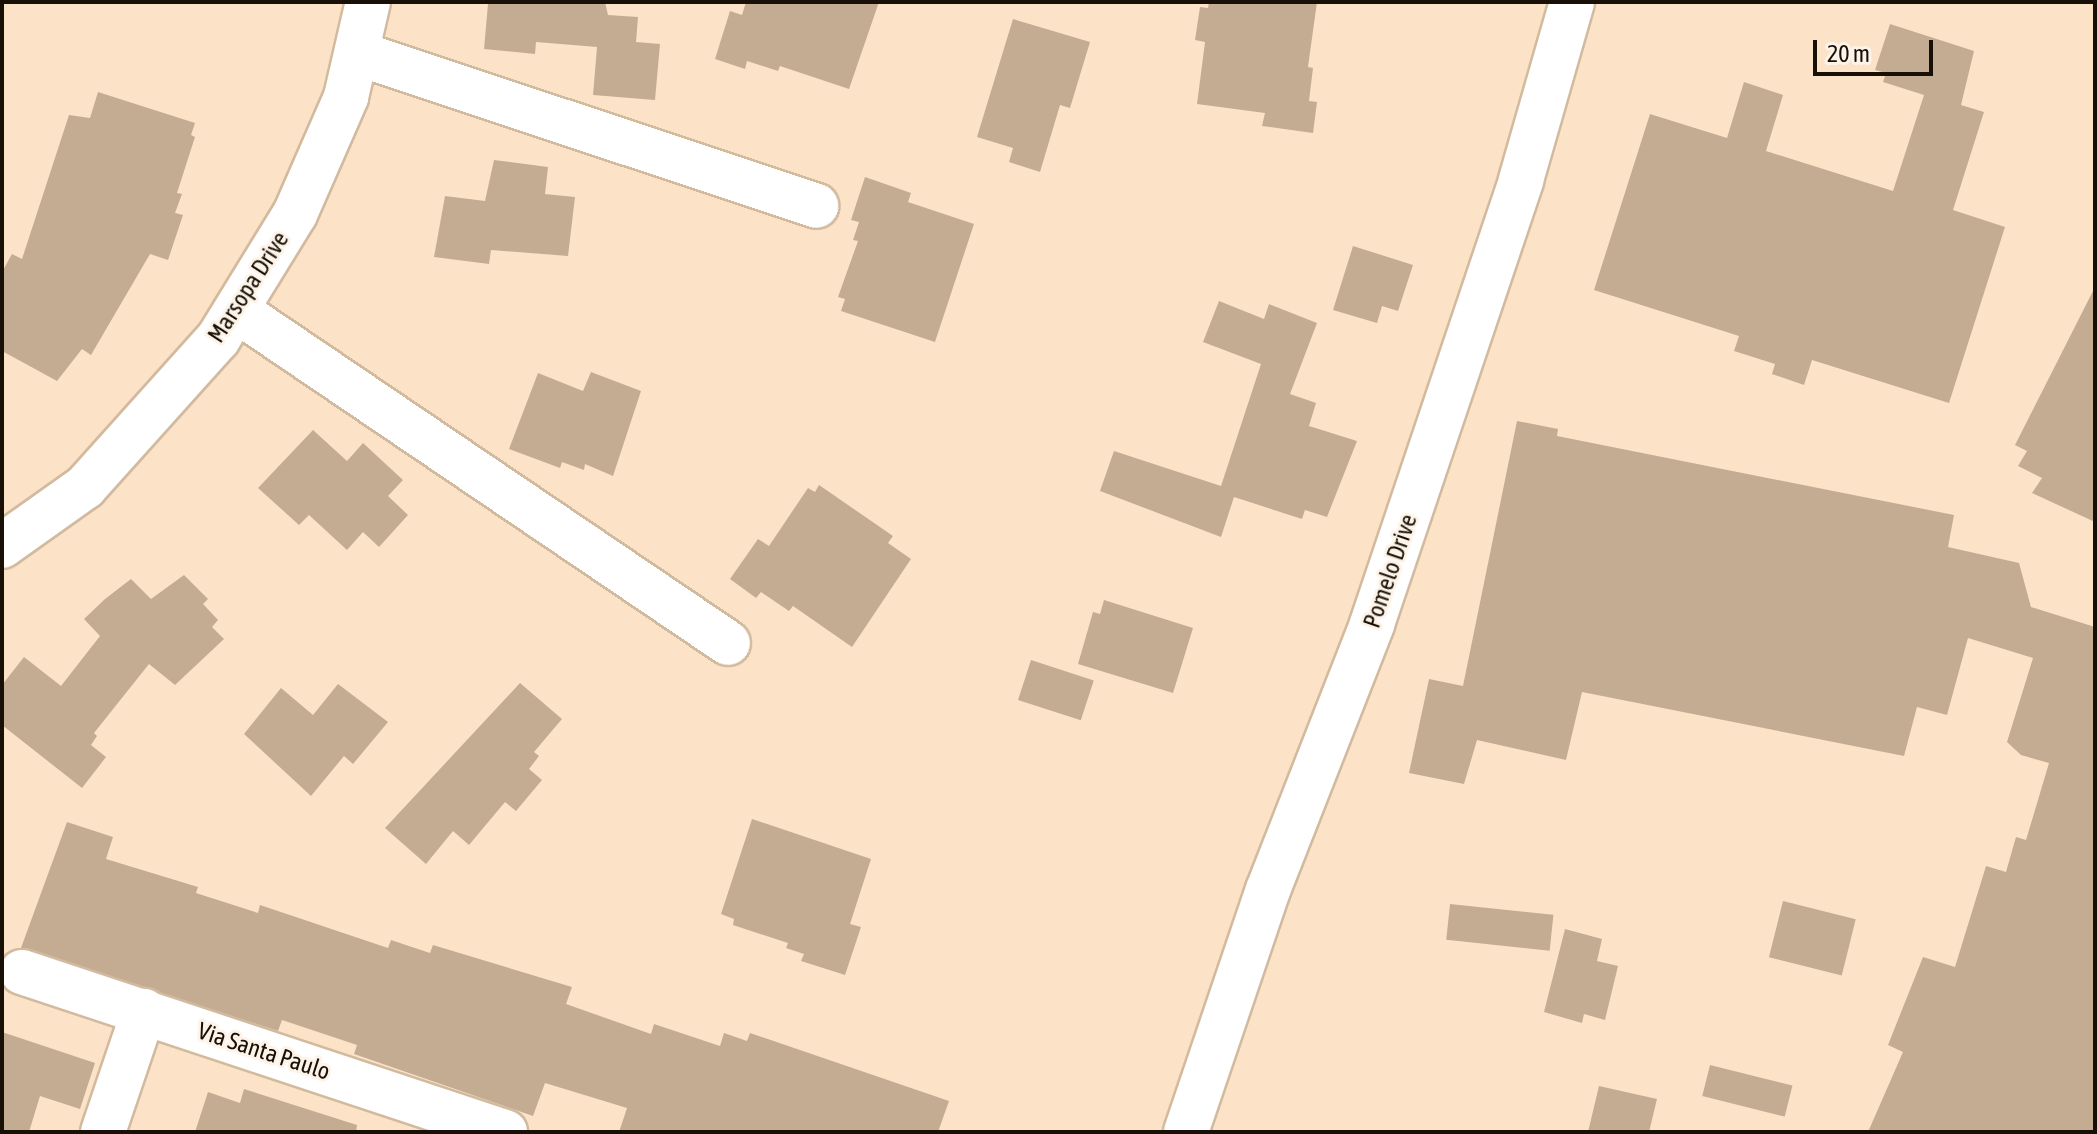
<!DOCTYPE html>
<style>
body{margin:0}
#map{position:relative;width:2097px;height:1134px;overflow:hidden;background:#fce3c8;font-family:"Asap Condensed",sans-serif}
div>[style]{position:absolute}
.building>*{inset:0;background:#c4ac92;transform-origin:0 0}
.roads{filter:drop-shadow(2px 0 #d2ba9f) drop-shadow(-2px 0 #d2ba9f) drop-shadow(0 2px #d2ba9f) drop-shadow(0 -2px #d2ba9f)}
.minor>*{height:44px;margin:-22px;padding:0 22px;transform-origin:22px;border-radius:22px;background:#fff}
span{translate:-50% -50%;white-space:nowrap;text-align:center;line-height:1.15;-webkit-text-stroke:6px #fdf3e8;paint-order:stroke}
.street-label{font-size:24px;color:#181006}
.frame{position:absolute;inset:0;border:4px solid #181006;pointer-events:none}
.scale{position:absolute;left:1813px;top:40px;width:120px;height:36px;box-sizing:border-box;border:4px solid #181006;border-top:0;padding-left:10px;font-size:24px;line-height:28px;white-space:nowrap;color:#181006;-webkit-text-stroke:6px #fdf3e8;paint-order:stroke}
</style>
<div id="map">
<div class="building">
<div style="clip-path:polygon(605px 2px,608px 15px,638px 17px,636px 42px,660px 44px,655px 100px,593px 95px,597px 47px,536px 42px,535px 54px,484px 49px,488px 4px)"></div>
<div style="clip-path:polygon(746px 2px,879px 2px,849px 89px,780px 66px,778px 71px,747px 61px,745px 69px,715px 59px,730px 11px,742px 15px)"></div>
<div style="clip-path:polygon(1209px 2px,1317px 2px,1308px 67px,1313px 68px,1309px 101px,1317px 102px,1313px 133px,1262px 126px,1265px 113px,1197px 104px,1205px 42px,1195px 40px,1200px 7px,1208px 8px)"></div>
<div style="clip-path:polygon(1013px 19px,1090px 42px,1070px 108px,1060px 105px,1040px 172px,1009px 162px,1013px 148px,977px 137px)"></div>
<div style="clip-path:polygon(1890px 24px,1974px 51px,1961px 105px,1984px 112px,1953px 210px,2005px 227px,1949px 403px,1812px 360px,1804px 385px,1772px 374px,1775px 364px,1734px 351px,1739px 336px,1594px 290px,1650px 114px,1727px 138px,1744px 82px,1783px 95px,1766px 151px,1893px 191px,1924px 95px,1883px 82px,1886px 73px,1875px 70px)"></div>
<div style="clip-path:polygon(98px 92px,195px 123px,191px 135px,195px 137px,177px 193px,182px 194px,175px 213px,183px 215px,168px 260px,150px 254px,91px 355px,82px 349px,57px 381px,2px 351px,2px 272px,12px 254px,22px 259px,69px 115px,90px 118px)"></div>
<div style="clip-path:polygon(494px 160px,548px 167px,545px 194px,575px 197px,568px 256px,491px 250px,489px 264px,434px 257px,445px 196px,485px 201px)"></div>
<div style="clip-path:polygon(865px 177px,911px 193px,908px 202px,974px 224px,935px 342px,841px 311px,845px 299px,838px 297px,858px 241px,853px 240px,859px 222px,851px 220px)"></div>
<div style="clip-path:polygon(1353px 246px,1413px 265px,1398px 311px,1382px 306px,1377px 323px,1333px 310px)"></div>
<div style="clip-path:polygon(2095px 287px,2095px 522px,2032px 493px,2042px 478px,2018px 466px,2027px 451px,2015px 445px)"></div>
<div style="clip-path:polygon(1219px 301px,1264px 319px,1269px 304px,1317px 323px,1290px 394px,1316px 403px,1309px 426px,1357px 441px,1327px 517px,1305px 510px,1302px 519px,1234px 497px,1221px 537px,1100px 491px,1114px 451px,1221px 486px,1261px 364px,1203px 342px)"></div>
<div style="clip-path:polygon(591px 372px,641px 391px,613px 476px,585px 464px,584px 470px,562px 462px,560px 468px,509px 449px,538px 373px,583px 391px)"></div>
<div style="clip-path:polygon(1517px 421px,1558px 429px,1557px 436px,1954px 515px,1948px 547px,2019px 563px,2031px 607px,2095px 627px,2095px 1132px,1868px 1132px,1903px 1052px,1888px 1045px,1923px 957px,1955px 967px,1986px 866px,2006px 872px,2016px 837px,2026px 840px,2049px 763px,2021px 755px,2007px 742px,2033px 658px,1968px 638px,1947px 715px,1917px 707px,1904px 756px,1582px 692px,1566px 760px,1477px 740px,1464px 784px,1409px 773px,1429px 679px,1463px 686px)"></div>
<div style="clip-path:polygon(313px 430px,347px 461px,363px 443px,403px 480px,388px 496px,408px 515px,379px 547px,363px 532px,347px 550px,309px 515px,299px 525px,258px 488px)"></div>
<div style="clip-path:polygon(819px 485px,893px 536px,888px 543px,911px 559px,852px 647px,793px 606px,789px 611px,761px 592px,756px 598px,730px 579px,758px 539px,769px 546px,808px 488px,815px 492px)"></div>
<div style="clip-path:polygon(184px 575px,208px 599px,203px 604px,218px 620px,212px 627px,224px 639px,175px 685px,149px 664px,94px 733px,97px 736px,91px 745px,106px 757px,82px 788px,2px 725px,2px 685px,24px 657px,61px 686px,100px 636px,84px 619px,105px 599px,131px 579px,151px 599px)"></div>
<div style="clip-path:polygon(1104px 600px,1193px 628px,1173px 693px,1078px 664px,1093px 612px,1100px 614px)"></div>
<div style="left:1031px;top:660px;width:66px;height:42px;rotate:18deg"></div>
<div style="clip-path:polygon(520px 683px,562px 719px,534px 752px,539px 756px,529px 769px,542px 780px,516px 811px,505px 802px,469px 845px,453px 831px,426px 864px,385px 828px)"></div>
<div style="clip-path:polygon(338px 684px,388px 722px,353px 764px,344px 756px,311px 796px,244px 734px,281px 688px,313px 715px)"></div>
<div style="clip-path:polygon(752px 819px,871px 859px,850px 924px,861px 927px,845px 975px,801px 961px,804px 954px,786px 948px,788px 943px,733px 925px,734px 919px,721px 914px)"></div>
<div style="clip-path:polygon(67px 822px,113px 837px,106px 859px,198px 887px,196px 893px,258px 913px,260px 905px,388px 948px,391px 940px,430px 953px,433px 945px,572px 987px,566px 1004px,651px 1034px,654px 1024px,720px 1046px,724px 1033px,747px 1041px,750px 1033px,949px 1101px,938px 1132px,619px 1132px,627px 1108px,545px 1083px,533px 1116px,354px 1054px,357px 1045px,282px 1020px,278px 1031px,21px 948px)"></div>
<div style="left:1783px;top:901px;width:75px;height:58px;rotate:14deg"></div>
<div style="left:1450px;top:904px;width:104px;height:36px;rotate:6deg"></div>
<div style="clip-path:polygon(1565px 929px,1602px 939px,1597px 961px,1618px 966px,1605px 1020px,1584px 1014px,1582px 1023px,1544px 1012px)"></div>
<div style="clip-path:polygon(2px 1032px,95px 1063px,80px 1109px,40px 1096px,29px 1132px,2px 1132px)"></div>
<div style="left:1710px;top:1065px;width:85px;height:32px;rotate:14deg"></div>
<div style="clip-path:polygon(1599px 1086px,1657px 1099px,1649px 1132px,1588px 1132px)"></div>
<div style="clip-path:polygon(244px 1089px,357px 1125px,356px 1132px,195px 1132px,208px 1092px,240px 1103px)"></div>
</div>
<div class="roads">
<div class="minor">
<div style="left:357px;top:53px;width:484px;rotate:18.4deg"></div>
<div style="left:236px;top:310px;width:594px;rotate:34.09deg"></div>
<div style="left:2px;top:546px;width:102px;rotate:-35.4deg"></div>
<div style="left:85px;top:487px;width:199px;rotate:-48.1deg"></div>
<div style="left:218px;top:339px;width:147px;rotate:-58.4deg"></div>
<div style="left:295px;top:214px;width:128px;rotate:-66.4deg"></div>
<div style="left:346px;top:97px;width:98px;rotate:-77deg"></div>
<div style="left:22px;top:972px;width:509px;rotate:18.33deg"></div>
<div style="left:103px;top:1132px;width:128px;rotate:-71.3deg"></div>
<div style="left:1186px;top:1132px;width:256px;rotate:-71.3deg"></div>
<div style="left:1268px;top:890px;width:286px;rotate:-68.6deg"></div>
<div style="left:1372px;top:624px;width:468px;rotate:-71.4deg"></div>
<div style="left:1521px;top:180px;width:185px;rotate:-74deg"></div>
</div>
</div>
<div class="street-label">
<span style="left:248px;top:287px;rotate:-57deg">Marsopa Drive</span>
<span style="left:1390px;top:571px;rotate:-71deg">Pomelo Drive</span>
<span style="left:264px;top:1051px;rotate:18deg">Via Santa Paulo</span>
</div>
<div class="frame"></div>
<div class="scale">20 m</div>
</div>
